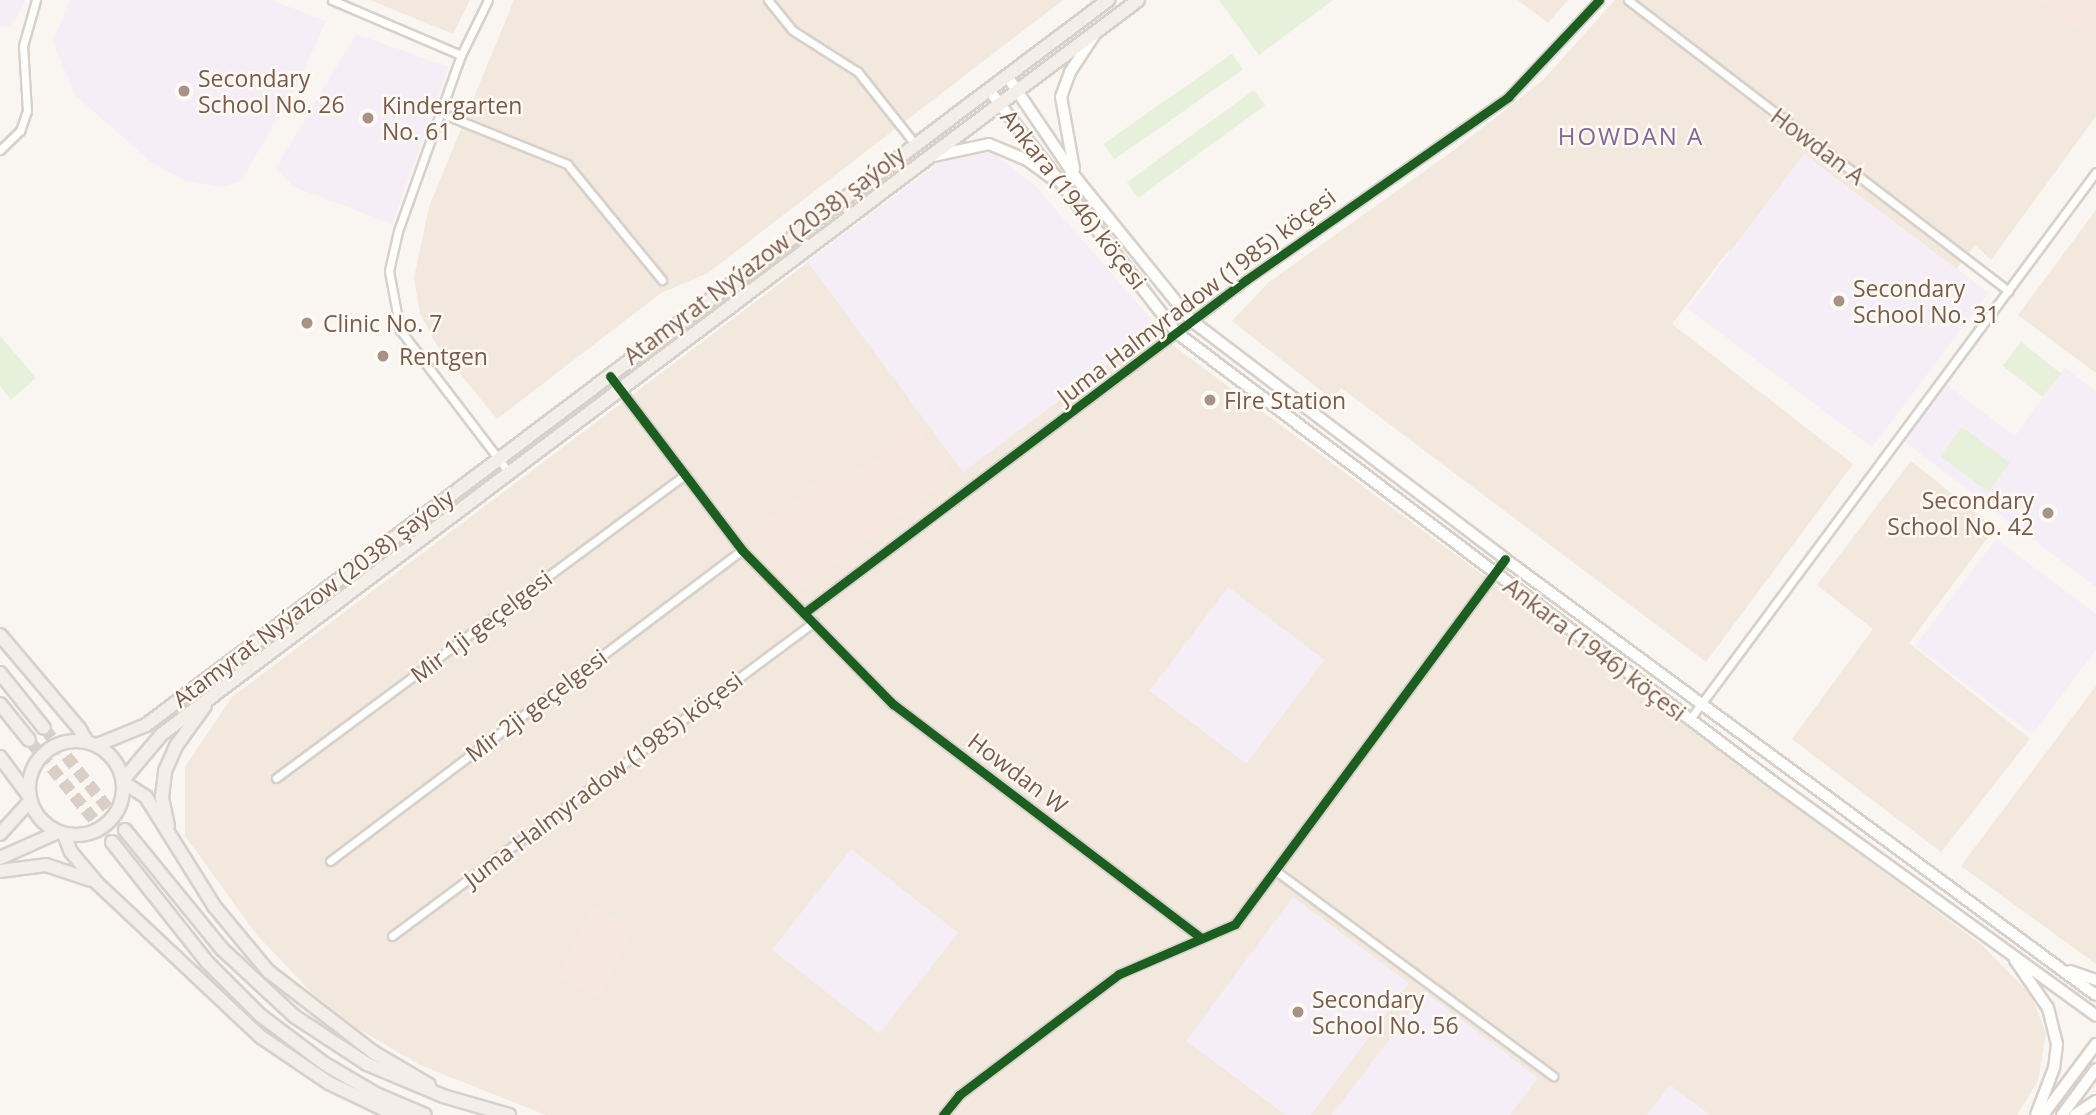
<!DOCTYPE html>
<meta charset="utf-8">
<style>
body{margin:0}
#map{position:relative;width:2096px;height:1115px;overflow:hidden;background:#f9f5f0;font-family:"Open Sans",sans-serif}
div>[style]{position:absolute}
.residential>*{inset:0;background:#f2e8de}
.commercial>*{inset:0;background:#f6e8e1;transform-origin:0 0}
.education>*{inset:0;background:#f6eef6;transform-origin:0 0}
.green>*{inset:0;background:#e7f0db;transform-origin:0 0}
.primary-tunnel>*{height:12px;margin-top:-6px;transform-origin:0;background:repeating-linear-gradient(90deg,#d9cfc7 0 12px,transparent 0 18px)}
.roads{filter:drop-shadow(2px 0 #d7d1cb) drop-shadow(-2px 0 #d7d1cb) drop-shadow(0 2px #d7d1cb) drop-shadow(0 -2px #d7d1cb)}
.minor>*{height:7px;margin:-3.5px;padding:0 3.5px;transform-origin:3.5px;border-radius:3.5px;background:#fefefd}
.secondary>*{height:10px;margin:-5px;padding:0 5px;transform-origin:5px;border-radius:5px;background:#fefefd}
.primary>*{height:12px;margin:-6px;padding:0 6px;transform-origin:6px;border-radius:6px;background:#f3eee8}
.primary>.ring{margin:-6px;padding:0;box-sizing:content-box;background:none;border:12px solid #f3eee8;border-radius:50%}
.cycleway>*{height:9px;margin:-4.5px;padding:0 4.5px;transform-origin:4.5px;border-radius:4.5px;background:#1b5e20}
.dots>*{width:19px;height:19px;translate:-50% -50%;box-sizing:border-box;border:4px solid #fffaf3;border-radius:50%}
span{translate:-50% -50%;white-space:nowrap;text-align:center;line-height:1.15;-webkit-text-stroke:5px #fffaf3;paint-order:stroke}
.poi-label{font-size:23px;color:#7a5c4d}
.left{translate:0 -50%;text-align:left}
.right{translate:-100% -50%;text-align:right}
.street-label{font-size:23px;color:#7a5c4d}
.neighbourhood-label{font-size:24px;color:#846695;letter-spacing:2px}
</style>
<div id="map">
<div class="residential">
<div style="clip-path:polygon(370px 0,470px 0,453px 34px)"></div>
<div style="clip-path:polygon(514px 0,1063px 0,708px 273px,661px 293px,497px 419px,436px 344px,420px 313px,414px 278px,429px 207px)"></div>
<div style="clip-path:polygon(1518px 0,1568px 0,1548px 23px)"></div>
<div style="clip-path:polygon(1615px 0,2096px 0,2096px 116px,1991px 260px,1975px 245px,1879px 370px,1729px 250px,1672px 324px,1853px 464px,1706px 662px,1341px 388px,1332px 399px,1232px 321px,1269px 282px,1453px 151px,1543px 80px)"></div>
<div style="clip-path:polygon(992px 152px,1037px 188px,1167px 341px,1982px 945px,2031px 995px,2046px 1033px,2038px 1081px,2017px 1115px,546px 1115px,420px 1065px,355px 1027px,311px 992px,256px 934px,185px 836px,185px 767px,232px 697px,942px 161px)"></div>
<div style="clip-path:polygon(2096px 210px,2096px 373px,2018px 315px)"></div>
<div style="clip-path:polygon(1911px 461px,1995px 528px,1909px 643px,2030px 739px,1941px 852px,1792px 739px,1873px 629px,1817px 585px)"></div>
<div style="clip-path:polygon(2096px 686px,2096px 964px,1961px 866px)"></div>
</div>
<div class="commercial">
<div style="clip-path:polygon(2038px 0,2096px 0,2096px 43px)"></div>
<div style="clip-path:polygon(914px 423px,955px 476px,803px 588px,748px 532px,803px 496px,800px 491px,823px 476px,828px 480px,842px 467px,853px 480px,858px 476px,854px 472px,881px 456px,891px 462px,886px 454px)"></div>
<div style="left:592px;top:905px;width:47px;height:81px;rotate:25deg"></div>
</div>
<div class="education">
<div style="clip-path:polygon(0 0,26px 0,12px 25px,0 27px)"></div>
<div style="clip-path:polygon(70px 0,271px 0,326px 21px,296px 87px,240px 182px,219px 187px,184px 180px,151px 162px,75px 95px,53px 42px)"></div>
<div style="clip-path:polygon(356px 34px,449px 67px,392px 224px,294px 187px,276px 168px)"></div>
<div style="clip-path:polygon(992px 152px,1037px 188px,1158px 327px,963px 472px,807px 261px,942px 161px)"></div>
<div style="left:1804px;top:154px;width:231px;height:193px;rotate:37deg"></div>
<div style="clip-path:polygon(2065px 368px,2096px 391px,2096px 587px,1902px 440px,1945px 383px,2015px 436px)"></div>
<div style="clip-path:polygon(1996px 539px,2096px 614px,2096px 649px,2032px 734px,1915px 646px)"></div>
<div style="left:1228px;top:587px;width:121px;height:130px;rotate:37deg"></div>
<div style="left:851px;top:849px;width:136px;height:128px;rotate:38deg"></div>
<div style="clip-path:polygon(1293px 897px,1409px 983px,1311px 1115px,1286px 1115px,1186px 1041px)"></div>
<div style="clip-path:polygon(1425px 992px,1538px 1078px,1510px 1115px,1332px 1115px)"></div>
<div style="clip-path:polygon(1670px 1085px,1710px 1115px,1647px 1115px)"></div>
</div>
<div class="green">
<div style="clip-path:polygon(1219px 0,1333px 0,1259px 55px)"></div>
<div style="left:1232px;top:54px;width:19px;height:157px;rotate:55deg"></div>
<div style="left:1254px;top:90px;width:19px;height:157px;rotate:54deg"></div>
<div style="clip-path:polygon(0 336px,36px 378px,11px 400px,0 386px)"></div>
<div style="left:2021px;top:342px;width:51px;height:30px;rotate:38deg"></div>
<div style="left:1962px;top:427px;width:60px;height:36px;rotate:37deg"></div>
</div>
<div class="primary-tunnel">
<div style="left:44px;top:728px;width:130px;rotate:51.5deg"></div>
<div style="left:29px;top:740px;width:132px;rotate:50.9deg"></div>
</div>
<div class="roads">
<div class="minor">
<div style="left:332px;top:0;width:140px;rotate:23.1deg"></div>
<div style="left:488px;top:0;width:61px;rotate:116.1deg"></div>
<div style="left:461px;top:55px;width:187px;rotate:109.7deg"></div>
<div style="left:398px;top:231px;width:41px;rotate:102.7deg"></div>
<div style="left:389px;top:271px;width:60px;rotate:79.4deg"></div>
<div style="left:400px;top:330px;width:181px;rotate:52.6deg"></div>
<div style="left:768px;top:0;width:38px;rotate:51deg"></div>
<div style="left:792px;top:30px;width:78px;rotate:32.5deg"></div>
<div style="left:858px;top:72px;width:92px;rotate:51.6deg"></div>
<div style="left:1628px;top:0;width:479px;rotate:37.4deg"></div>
<div style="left:441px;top:113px;width:136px;rotate:22deg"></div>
<div style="left:567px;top:164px;width:150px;rotate:50.7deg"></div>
<div style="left:0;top:150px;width:28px;rotate:-44deg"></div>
<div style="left:20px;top:131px;width:21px;rotate:-71deg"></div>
<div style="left:27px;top:111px;width:65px;rotate:-93.5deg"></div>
<div style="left:23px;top:46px;width:48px;rotate:-74.2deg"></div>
<div style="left:610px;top:376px;width:218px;rotate:52.8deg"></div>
<div style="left:742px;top:550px;width:216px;rotate:45.6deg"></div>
<div style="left:893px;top:704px;width:385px;rotate:37.2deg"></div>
<div style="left:804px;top:613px;width:553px;rotate:-36.99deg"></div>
<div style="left:1246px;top:280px;width:320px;rotate:-34.9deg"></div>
<div style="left:1508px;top:97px;width:133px;rotate:-46.8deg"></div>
<div style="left:1690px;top:719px;width:681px;rotate:-53.42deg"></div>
<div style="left:276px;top:778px;width:510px;rotate:-36.56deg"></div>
<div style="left:330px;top:861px;width:516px;rotate:-37.05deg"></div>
<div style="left:1276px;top:871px;width:345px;rotate:36.5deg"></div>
<div style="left:392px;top:936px;width:526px;rotate:-36.65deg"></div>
<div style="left:943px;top:1115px;width:26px;rotate:-51deg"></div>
<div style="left:959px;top:1095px;width:201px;rotate:-37.1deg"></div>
<div style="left:1119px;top:974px;width:126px;rotate:-23.3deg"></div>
<div style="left:1235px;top:924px;width:454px;rotate:-53.5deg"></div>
</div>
<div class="secondary">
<div style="left:1007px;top:76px;width:123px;rotate:55.9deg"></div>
<div style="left:1076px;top:178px;width:184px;rotate:51deg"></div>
<div style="left:1192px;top:321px;width:393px;rotate:37.2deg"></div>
<div style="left:1505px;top:559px;width:734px;rotate:36.42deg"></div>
<div style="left:989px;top:90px;width:307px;rotate:52.3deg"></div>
<div style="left:1177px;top:333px;width:750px;rotate:36.98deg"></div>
<div style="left:1776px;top:784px;width:395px;rotate:35.9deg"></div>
<div style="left:933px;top:156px;width:57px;rotate:-12.1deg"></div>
<div style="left:989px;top:144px;width:41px;rotate:22.8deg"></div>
<div style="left:1027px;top:160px;width:32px;rotate:36deg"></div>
<div style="left:1074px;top:169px;width:73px;rotate:-100.2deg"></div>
<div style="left:1061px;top:97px;width:27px;rotate:-70deg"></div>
<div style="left:1070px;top:72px;width:45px;rotate:-56.7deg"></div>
<div style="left:2015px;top:960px;width:58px;rotate:55.5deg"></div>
<div style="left:2048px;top:1008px;width:37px;rotate:76deg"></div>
<div style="left:2057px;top:1044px;width:24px;rotate:97deg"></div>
<div style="left:2054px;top:1068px;width:50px;rotate:111deg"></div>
<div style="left:2070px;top:971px;width:28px;rotate:19deg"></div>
<div style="left:2043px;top:1115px;width:89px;rotate:-53.3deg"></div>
<div style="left:2062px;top:1115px;width:57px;rotate:-53.5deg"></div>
<div style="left:2075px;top:1115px;width:25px;rotate:-34deg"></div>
</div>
<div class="primary">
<div style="left:0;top:635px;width:122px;rotate:49.7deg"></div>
<div style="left:79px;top:728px;width:16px;rotate:60deg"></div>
<div style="left:0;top:673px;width:70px;rotate:51.3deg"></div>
<div style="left:0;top:704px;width:46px;rotate:51.1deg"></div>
<div class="ring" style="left:29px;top:741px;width:82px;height:82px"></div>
<div style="left:97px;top:745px;width:53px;rotate:-22.2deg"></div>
<div style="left:146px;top:725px;width:1205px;rotate:-37deg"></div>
<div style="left:0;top:757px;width:49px;rotate:53.4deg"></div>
<div style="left:123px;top:780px;width:60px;rotate:-49.7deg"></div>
<div style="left:162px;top:734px;width:1221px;rotate:-36.94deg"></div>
<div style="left:123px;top:782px;width:27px;rotate:33deg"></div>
<div style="left:146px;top:797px;width:128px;rotate:58deg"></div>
<div style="left:214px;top:906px;width:85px;rotate:50.3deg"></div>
<div style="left:268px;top:971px;width:133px;rotate:37.6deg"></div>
<div style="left:373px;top:1052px;width:65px;rotate:30.5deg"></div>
<div style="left:168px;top:826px;width:30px;rotate:-102deg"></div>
<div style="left:162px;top:797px;width:26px;rotate:-83deg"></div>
<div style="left:165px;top:771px;width:27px;rotate:-66deg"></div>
<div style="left:176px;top:746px;width:49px;rotate:-54.1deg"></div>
<div style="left:125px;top:830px;width:154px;rotate:50.8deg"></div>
<div style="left:222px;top:949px;width:98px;rotate:42.9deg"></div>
<div style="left:294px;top:1016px;width:87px;rotate:33.3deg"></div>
<div style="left:367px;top:1064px;width:82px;rotate:22.8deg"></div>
<div style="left:443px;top:1096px;width:69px;rotate:16.1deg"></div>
<div style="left:0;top:834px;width:45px;rotate:-47.7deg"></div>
<div style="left:64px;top:834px;width:19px;rotate:69deg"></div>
<div style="left:71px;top:852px;width:40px;rotate:50deg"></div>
<div style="left:97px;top:883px;width:225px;rotate:43.2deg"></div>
<div style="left:261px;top:1037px;width:82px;rotate:34.1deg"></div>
<div style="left:329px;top:1083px;width:62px;rotate:25.7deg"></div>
<div style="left:385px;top:1110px;width:22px;rotate:13deg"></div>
<div style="left:112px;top:842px;width:153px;rotate:51.6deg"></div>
<div style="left:207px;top:962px;width:75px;rotate:45deg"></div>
<div style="left:260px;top:1015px;width:81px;rotate:37deg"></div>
<div style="left:325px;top:1064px;width:59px;rotate:30.5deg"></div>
<div style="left:376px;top:1094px;width:53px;rotate:23.2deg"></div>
<div style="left:0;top:858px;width:64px;rotate:-24.1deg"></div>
<div style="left:0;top:871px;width:46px;rotate:-7.4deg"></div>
<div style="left:46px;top:865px;width:47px;rotate:18.4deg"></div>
</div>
</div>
<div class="cycleway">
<div style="left:610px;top:376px;width:218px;rotate:52.8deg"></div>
<div style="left:742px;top:550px;width:216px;rotate:45.6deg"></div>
<div style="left:893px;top:704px;width:385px;rotate:37.2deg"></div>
<div style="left:804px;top:613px;width:553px;rotate:-36.99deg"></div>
<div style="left:1246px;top:280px;width:320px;rotate:-34.9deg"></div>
<div style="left:1508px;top:97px;width:133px;rotate:-46.8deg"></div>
<div style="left:943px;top:1115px;width:26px;rotate:-51deg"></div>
<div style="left:959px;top:1095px;width:201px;rotate:-37.1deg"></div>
<div style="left:1119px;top:974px;width:126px;rotate:-23.3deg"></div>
<div style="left:1235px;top:924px;width:454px;rotate:-53.5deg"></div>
</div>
<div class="dots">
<div style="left:184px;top:91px;background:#a69286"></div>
<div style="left:368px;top:118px;background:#a69286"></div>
<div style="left:1839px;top:301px;background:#a69286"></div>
<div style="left:307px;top:323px;background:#a69286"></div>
<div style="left:383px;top:356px;background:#a69286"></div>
<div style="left:1210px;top:400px;background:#a69286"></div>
<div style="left:2048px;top:513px;background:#a69286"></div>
<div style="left:1298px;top:1012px;background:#a69286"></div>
</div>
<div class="poi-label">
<span class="left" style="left:198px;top:91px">Secondary<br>School No. 26</span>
<span class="left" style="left:382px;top:118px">Kindergarten<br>No. 61</span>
<span class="left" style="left:1853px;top:301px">Secondary<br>School No. 31</span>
<span class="left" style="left:323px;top:323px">Clinic No. 7</span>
<span class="left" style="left:399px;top:356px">Rentgen</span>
<span class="left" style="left:1224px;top:400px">FIre Station</span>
<span class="right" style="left:2034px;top:513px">Secondary<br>School No. 42</span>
<span class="left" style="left:1312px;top:1012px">Secondary<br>School No. 56</span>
</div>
<div class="street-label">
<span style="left:1818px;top:146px;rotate:37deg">Howdan A</span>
<span style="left:1074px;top:199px;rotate:52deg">Ankara (1946) köçesi</span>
<span style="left:764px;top:255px;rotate:-37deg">Atamyrat Nyýazow (2038) şaýoly</span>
<span style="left:1196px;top:296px;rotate:-37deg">Juma Halmyradow (1985) köçesi</span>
<span style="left:313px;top:598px;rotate:-37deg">Atamyrat Nyýazow (2038) şaýoly</span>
<span style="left:481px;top:626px;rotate:-37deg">Mir 1ji geçelgesi</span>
<span style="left:1595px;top:649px;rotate:37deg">Ankara (1946) köçesi</span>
<span style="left:536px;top:705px;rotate:-37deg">Mir 2ji geçelgesi</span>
<span style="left:1018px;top:773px;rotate:37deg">Howdan W</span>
<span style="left:603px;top:779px;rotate:-37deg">Juma Halmyradow (1985) köçesi</span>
</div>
<div class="neighbourhood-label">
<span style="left:1631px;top:136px">HOWDAN A</span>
</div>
</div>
